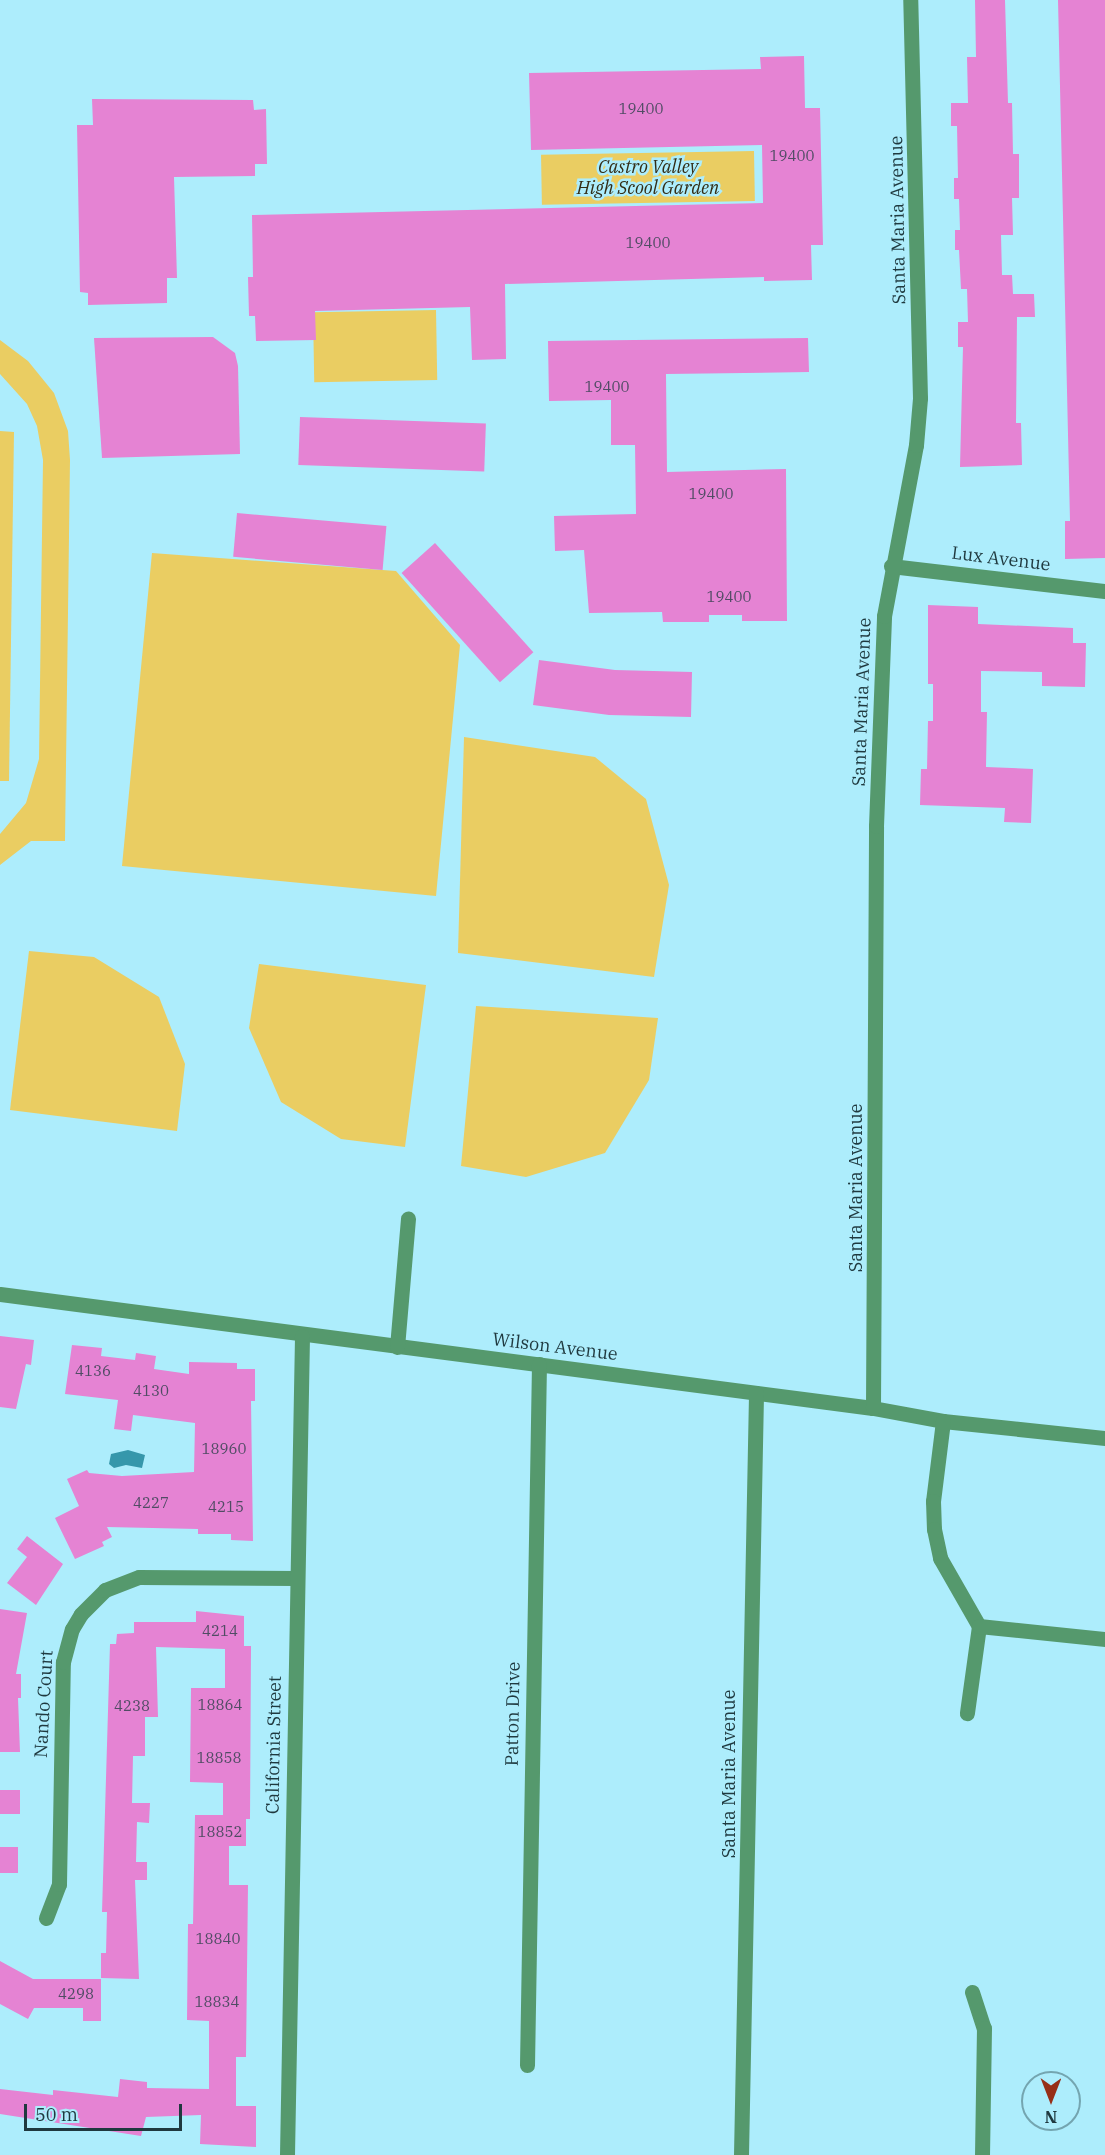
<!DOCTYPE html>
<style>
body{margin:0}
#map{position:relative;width:1105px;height:2155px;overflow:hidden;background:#adedfc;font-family:"IBM Plex Serif",serif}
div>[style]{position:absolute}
.green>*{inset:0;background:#eacd62;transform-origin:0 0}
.water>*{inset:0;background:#3697ab}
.building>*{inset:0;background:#e583d3;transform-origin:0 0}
.minor>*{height:15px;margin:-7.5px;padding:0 7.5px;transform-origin:7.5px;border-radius:7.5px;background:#55996d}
span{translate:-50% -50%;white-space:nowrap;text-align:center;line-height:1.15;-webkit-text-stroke:5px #adedfc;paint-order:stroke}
.number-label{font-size:15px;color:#504c64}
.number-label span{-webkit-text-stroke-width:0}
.park-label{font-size:18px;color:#332d16;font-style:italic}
.street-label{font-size:18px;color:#1f393f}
.north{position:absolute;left:1021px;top:2071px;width:60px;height:60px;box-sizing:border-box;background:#adedfc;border:2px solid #74a5b0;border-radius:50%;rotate:180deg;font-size:16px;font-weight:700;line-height:24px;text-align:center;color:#1f393f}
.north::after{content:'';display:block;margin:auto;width:21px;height:27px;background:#972f17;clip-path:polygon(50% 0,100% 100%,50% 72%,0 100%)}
.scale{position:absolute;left:24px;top:2104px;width:158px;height:27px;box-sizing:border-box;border:3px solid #1f393f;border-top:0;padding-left:8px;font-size:18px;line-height:21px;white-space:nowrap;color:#1f393f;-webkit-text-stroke:4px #adedfc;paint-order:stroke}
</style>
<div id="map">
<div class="green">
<div style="left:754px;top:151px;width:50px;height:213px;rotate:89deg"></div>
<div style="left:436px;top:310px;width:70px;height:123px;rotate:89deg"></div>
<div style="clip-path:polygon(0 340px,28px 361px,54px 393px,68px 431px,70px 460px,65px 841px,31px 841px,0 865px,0 834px,26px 803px,39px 759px,43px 460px,37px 426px,27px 404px,0 374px)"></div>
<div style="clip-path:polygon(0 431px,14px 432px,9px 781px,0 781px)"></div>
<div style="clip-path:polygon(152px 553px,396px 571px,460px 645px,436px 896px,122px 866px)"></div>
<div style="clip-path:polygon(464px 737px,595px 757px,646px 799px,669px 885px,654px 977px,458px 953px)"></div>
<div style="clip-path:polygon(29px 951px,94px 957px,159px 997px,185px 1064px,177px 1131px,10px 1110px)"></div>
<div style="clip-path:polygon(259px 964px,426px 985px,405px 1147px,341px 1139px,281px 1102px,249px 1028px)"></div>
<div style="clip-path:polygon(476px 1006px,658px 1018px,649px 1080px,605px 1153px,526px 1177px,461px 1166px)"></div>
</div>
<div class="water">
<div style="clip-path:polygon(128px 1450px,145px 1455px,142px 1468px,126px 1465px,114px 1468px,109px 1464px,111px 1454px)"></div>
</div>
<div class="building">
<div style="clip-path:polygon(975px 0,1005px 0,1008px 103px,1012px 103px,1013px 154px,1019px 154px,1019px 198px,1012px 198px,1013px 235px,1001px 235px,1002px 275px,1012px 275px,1013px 294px,1034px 294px,1035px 317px,1017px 317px,1016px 423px,1021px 423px,1022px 465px,960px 467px,963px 347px,958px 347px,958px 322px,968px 322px,967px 289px,961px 289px,959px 250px,955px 250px,955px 230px,960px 230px,959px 199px,954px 199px,954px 178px,958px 178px,957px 126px,951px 126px,951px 103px,968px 103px,967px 57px,976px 57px)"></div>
<div style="clip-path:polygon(1058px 0,1105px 0,1105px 558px,1065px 559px,1065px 521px,1070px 521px)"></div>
<div style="clip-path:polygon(804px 56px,805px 108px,820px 108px,823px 245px,811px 245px,812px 280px,764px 281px,764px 277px,505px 284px,506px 359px,472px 360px,470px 307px,315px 311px,316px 340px,256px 341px,255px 316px,249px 316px,248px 277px,253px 277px,252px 215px,763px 203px,762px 145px,531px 150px,529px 73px,761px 69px,760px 57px)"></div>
<div style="clip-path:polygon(92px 99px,253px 100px,254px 110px,266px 109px,267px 164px,255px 164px,255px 176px,174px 177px,177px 278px,167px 278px,167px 303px,88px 305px,88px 293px,80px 292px,77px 125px,93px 125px)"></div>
<div style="clip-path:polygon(213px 337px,235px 353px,238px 366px,240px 454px,102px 458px,94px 338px)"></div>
<div style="clip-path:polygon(808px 338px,809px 372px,666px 374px,667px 472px,786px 469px,787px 621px,742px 621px,742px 615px,709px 615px,709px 622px,663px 622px,662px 612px,589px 613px,584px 550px,555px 551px,554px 516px,636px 514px,635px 445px,611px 445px,611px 400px,549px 401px,548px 341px)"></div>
<div style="left:300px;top:417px;width:186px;height:48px;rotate:2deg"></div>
<div style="left:237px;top:513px;width:150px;height:44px;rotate:5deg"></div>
<div style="left:435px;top:543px;width:147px;height:45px;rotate:48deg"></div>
<div style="clip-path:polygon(928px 605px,978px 607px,978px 624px,1073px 628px,1073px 643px,1086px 643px,1085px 687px,1042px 686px,1042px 672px,981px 671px,981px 712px,987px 712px,986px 767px,1033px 769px,1031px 823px,1004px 822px,1005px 808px,920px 805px,921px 769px,927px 769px,928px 721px,933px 721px,933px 684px,928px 684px)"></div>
<div style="clip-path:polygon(539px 660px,615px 670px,692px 672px,691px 717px,609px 715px,533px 705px)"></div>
<div style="clip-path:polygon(0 1336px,34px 1340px,31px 1365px,26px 1364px,16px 1409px,0 1407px)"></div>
<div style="clip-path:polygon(72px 1345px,102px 1348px,101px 1356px,135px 1360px,136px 1353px,156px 1356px,154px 1369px,189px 1374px,189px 1362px,237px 1363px,237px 1369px,255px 1369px,255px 1401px,251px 1401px,253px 1541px,231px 1540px,231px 1534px,198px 1534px,198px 1529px,107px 1527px,112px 1537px,102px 1542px,104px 1546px,75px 1559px,55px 1518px,79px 1506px,67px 1479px,87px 1470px,89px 1473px,122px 1476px,194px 1472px,195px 1423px,133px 1415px,131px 1431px,114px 1429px,118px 1400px,65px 1394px)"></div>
<div style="clip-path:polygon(27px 1536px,63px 1564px,36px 1605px,7px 1583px,27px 1557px,17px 1549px)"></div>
<div style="clip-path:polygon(0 1609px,27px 1613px,16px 1674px,21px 1674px,21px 1698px,18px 1698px,20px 1752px,0 1752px)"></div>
<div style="clip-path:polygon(196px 1611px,244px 1616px,244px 1646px,251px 1646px,250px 1819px,246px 1819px,246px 1846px,229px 1846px,229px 1885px,248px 1885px,246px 2057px,236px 2057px,236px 2106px,256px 2106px,256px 2147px,200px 2144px,201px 2115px,146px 2117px,141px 2136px,0 2114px,0 2089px,53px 2095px,53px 2090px,118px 2097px,120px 2079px,147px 2082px,147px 2088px,209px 2089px,209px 2021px,187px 2020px,188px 1924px,193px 1924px,195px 1815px,223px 1815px,223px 1783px,190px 1782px,191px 1688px,225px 1688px,225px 1649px,156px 1647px,158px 1717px,145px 1717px,145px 1756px,133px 1756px,132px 1803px,150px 1803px,149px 1823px,137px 1822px,136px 1862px,147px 1862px,147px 1880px,135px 1880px,139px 1979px,101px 1978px,101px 1953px,106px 1953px,107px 1912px,102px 1912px,110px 1644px,116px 1644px,117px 1634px,134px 1633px,134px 1622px,196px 1622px)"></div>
<div style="left:0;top:1790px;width:20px;height:24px"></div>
<div style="left:0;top:1847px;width:18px;height:26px"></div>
<div style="clip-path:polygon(0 1961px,33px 1979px,101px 1979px,101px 2021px,83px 2021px,83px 2008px,34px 2008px,28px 2019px,0 2004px)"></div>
</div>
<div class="minor">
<div style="left:891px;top:566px;width:215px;rotate:6.7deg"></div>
<div style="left:0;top:1294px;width:880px;rotate:7.44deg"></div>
<div style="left:873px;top:1408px;width:71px;rotate:10.5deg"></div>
<div style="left:943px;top:1421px;width:163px;rotate:6deg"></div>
<div style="left:397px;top:1347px;width:129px;rotate:-85.1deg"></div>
<div style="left:873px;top:1408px;width:582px;rotate:-89.7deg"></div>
<div style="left:876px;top:826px;width:210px;rotate:-87.8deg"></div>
<div style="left:884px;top:616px;width:174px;rotate:-79.4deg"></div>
<div style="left:916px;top:445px;width:47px;rotate:-85.1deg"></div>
<div style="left:920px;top:398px;width:398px;rotate:-91.4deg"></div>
<div style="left:943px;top:1421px;width:81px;rotate:97.1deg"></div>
<div style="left:933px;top:1501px;width:28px;rotate:88deg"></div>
<div style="left:934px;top:1529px;width:30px;rotate:78deg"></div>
<div style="left:940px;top:1558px;width:78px;rotate:60.2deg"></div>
<div style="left:979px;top:1626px;width:88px;rotate:97.9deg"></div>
<div style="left:979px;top:1626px;width:127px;rotate:5.9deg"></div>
<div style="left:46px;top:1918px;width:36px;rotate:-69deg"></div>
<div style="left:59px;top:1884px;width:222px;rotate:-89deg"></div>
<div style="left:63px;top:1662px;width:34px;rotate:-75deg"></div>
<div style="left:72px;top:1629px;width:17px;rotate:-59deg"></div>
<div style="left:81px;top:1614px;width:34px;rotate:-45deg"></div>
<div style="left:105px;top:1590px;width:36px;rotate:-21deg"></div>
<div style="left:139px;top:1577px;width:157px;rotate:0.4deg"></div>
<div style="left:972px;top:1992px;width:38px;rotate:72deg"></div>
<div style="left:984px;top:2028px;width:127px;rotate:90.9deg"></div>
<div style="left:527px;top:2065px;width:701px;rotate:-89.02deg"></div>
<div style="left:287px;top:2155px;width:819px;rotate:-88.95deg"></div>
<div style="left:741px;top:2155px;width:762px;rotate:-88.87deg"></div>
</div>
<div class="number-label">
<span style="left:641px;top:109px">19400</span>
<span style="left:792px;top:156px">19400</span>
<span style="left:648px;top:243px">19400</span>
<span style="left:607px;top:387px">19400</span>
<span style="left:711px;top:494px">19400</span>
<span style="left:729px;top:597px">19400</span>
<span style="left:93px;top:1371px">4136</span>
<span style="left:151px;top:1391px">4130</span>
<span style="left:224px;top:1449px">18960</span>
<span style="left:151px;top:1503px">4227</span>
<span style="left:226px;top:1507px">4215</span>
<span style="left:220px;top:1631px">4214</span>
<span style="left:220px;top:1705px">18864</span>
<span style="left:132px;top:1706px">4238</span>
<span style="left:219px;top:1758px">18858</span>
<span style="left:220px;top:1832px">18852</span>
<span style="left:218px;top:1939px">18840</span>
<span style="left:76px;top:1994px">4298</span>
<span style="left:217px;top:2002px">18834</span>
</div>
<div class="park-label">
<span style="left:648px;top:178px">Castro Valley<br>High Scool Garden</span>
</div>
<div class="street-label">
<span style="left:898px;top:220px;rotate:-91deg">Santa Maria Avenue</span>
<span style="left:1001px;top:559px;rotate:7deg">Lux Avenue</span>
<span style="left:862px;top:702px;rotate:-88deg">Santa Maria Avenue</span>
<span style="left:856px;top:1188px;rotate:-90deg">Santa Maria Avenue</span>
<span style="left:555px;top:1347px;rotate:7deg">Wilson Avenue</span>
<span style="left:44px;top:1704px;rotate:-87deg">Nando Court</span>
<span style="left:513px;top:1714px;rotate:-89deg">Patton Drive</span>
<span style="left:274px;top:1745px;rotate:-89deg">California Street</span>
<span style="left:729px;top:1774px;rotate:-90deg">Santa Maria Avenue</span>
</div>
<div class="north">N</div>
<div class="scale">50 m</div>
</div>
